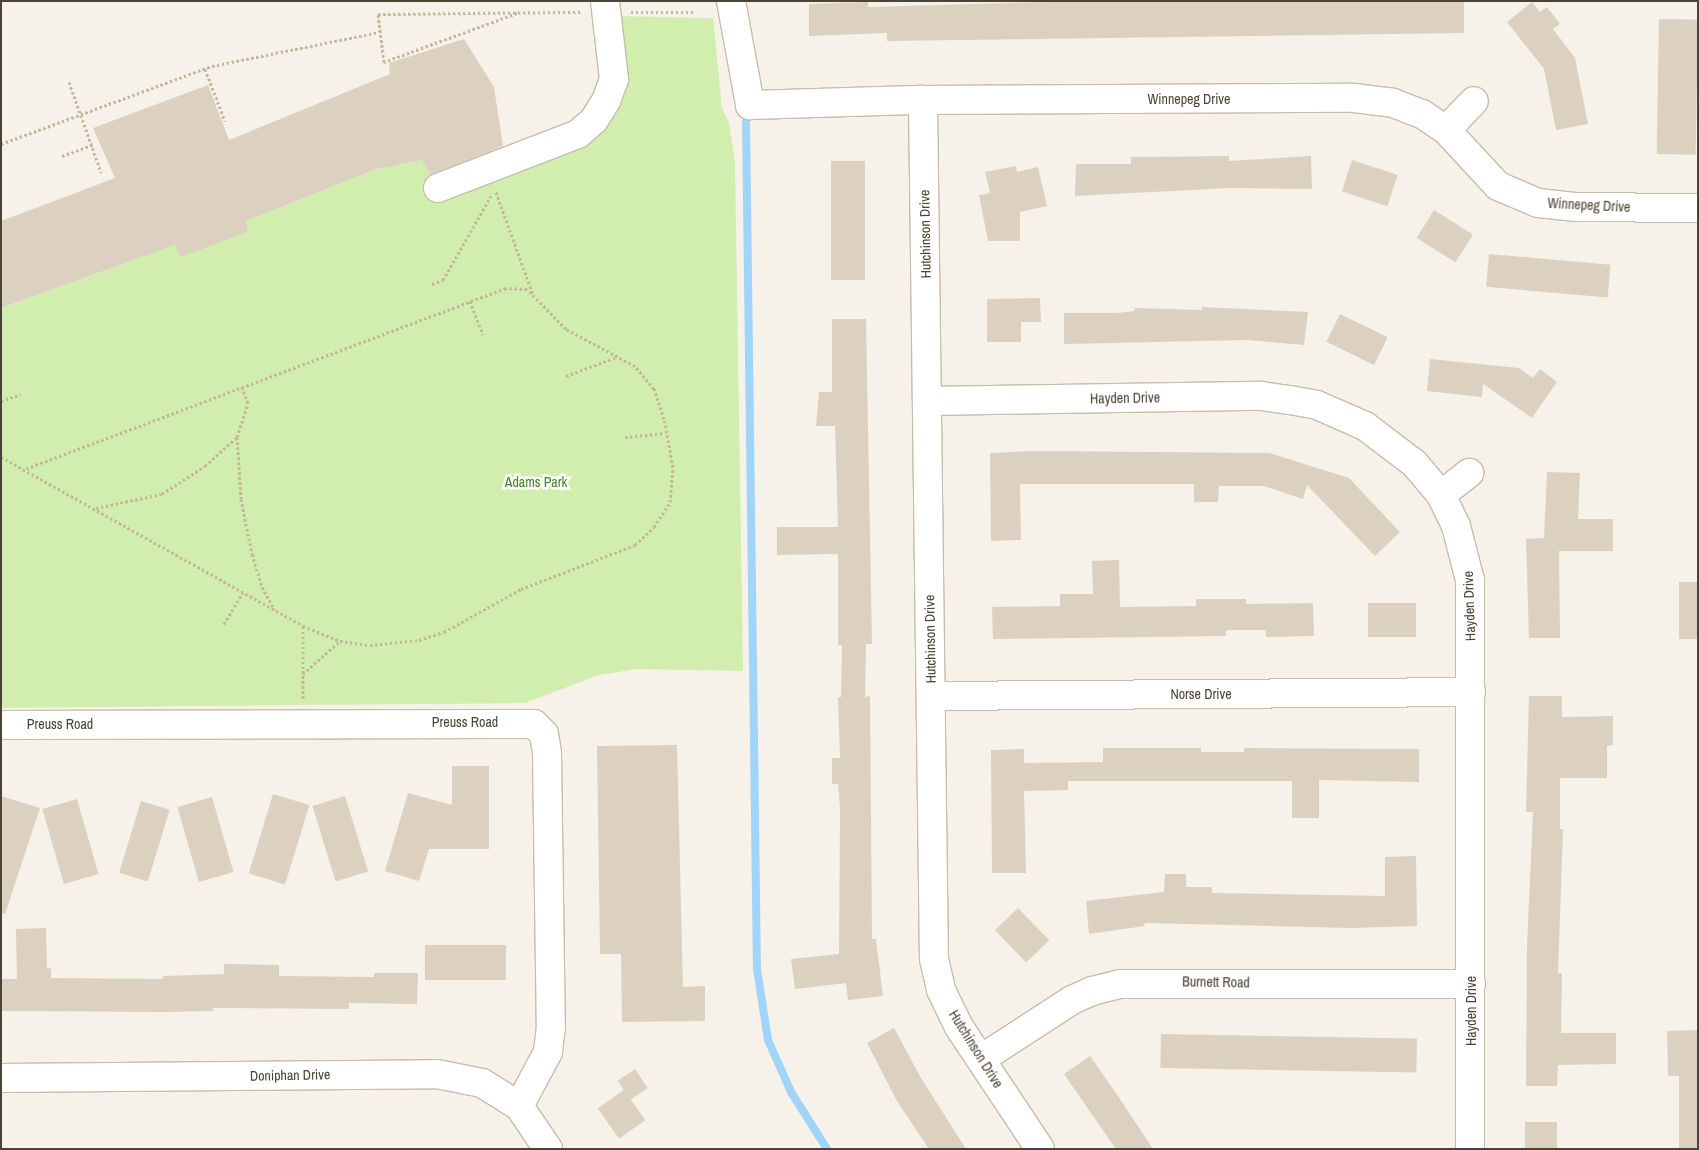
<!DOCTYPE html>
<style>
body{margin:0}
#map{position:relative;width:1699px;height:1150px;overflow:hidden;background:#f6f2e9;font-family:"Archivo Narrow",sans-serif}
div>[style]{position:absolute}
.green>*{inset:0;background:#d1eeae}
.stream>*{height:8px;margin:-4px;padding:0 4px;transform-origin:4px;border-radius:4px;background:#a0d4f8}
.building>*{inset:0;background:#dcd1c0;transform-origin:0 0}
.path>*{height:3px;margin-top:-1.5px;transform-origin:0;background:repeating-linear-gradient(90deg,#c6b69a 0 2.5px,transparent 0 5px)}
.roads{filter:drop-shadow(1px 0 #c6bdad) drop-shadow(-1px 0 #c6bdad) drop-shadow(0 1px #c6bdad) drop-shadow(0 -1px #c6bdad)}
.minor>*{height:28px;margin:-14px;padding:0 14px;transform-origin:14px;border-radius:14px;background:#fff}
span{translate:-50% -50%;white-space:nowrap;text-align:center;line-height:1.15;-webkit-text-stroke:5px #fff;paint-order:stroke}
.street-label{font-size:14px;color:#4b4336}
.park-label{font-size:14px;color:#478422}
.frame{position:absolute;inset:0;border:2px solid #4b4336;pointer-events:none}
</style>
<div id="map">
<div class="green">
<div style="clip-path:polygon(613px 16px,713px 18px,722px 108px,729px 122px,735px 164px,743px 671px,637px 669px,599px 675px,525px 703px,1px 708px,1px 308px,175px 245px,181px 256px,248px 232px,246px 221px,373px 170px,422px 160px,434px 180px,508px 172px,594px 140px,612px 118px,620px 91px)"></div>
</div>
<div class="stream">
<div style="left:746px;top:122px;width:847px;rotate:89.26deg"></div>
<div style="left:757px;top:969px;width:72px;rotate:81.2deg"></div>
<div style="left:768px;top:1040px;width:57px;rotate:66.1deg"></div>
<div style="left:791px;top:1092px;width:67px;rotate:57.7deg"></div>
</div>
<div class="building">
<div style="clip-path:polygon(1082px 1px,1464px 1px,1464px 33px,887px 41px,887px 33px,809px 36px,809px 4px,868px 2px,868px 7px)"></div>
<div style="clip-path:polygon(1532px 2px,1540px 12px,1547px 7px,1560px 24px,1553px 29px,1575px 58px,1588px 124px,1556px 130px,1544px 69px,1507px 22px)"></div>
<div style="left:1659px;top:19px;width:39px;height:135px;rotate:1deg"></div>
<div style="clip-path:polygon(464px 39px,494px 87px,503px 146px,431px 175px,422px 160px,373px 170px,246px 221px,248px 232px,181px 257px,175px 245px,1px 308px,1px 221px,115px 178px,93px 128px,208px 85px,229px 140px,390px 74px,389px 63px)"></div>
<div style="clip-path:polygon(1229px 156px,1229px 161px,1311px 156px,1312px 189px,1230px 188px,1075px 196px,1076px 164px,1131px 164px,1131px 157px)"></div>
<div style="left:1352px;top:160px;width:48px;height:33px;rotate:18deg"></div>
<div style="left:831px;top:161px;width:34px;height:119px"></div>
<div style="clip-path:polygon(1016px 166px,1017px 172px,1038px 167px,1047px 206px,1020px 212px,1020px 241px,988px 241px,979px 195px,990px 193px,985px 172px)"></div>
<div style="left:1434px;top:210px;width:46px;height:33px;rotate:32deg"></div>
<div style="left:1489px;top:254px;width:122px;height:33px;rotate:5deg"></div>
<div style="clip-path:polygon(1040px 298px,1041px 322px,1021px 322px,1021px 342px,987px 342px,987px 299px)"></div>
<div style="clip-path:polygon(1202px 307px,1308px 312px,1304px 345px,1248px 340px,1064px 344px,1064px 313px,1118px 313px,1134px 311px,1135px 308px,1202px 310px)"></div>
<div style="left:1340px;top:314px;width:53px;height:31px;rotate:26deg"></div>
<div style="clip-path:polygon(832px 319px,866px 319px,872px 644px,866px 644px,865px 697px,870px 696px,872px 939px,876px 939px,883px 996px,848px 1000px,846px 983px,795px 989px,791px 959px,839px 954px,840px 809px,838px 784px,832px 784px,832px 758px,840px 758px,838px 697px,841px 697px,842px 645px,838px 645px,838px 554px,777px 555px,777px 527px,838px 527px,835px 426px,816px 426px,819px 392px,832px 392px)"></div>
<div style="clip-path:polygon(1430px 359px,1519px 368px,1533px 378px,1540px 369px,1557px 382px,1532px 418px,1483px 384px,1482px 397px,1427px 391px)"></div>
<div style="clip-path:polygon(1036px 451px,1269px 453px,1349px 478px,1400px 532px,1375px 556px,1307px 485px,1303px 499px,1264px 486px,1219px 486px,1218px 502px,1194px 502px,1194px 484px,1020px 484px,1021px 540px,991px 541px,990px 453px)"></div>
<div style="clip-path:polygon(1547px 472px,1580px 473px,1578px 519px,1613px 519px,1613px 551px,1559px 551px,1560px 638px,1529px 638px,1526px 539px,1544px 538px)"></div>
<div style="clip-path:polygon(1119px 560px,1120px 607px,1196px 606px,1196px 599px,1246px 599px,1246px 604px,1313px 603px,1314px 636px,1266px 637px,1266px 630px,1226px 630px,1226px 636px,993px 639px,992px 607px,1060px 606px,1060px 594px,1093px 594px,1092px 561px)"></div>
<div style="left:1679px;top:582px;width:19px;height:57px"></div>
<div style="left:1368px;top:603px;width:48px;height:34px"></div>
<div style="clip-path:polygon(1529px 696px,1562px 696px,1562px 717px,1613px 716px,1613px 745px,1607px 746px,1607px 778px,1560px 778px,1560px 829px,1563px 829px,1558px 973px,1562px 973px,1561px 1033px,1616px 1033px,1616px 1064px,1558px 1065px,1557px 1086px,1526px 1086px,1527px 946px,1533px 812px,1526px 812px)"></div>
<div style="clip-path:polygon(677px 745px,683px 987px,705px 986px,705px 1021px,622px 1022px,621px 954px,600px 954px,597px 746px)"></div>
<div style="clip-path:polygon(1103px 748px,1201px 748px,1201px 752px,1244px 752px,1244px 748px,1419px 749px,1419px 782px,1319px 780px,1319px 818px,1292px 818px,1292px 781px,1068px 781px,1068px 790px,1024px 791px,1026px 873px,992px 873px,991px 750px,1024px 749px,1024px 763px,1103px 762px)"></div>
<div style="clip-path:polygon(452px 766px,489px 766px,489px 849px,429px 849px,419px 881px,385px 871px,408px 793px,452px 805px)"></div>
<div style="left:273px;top:794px;width:38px;height:83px;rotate:17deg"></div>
<div style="clip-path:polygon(1px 796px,40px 808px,5px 914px,1px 913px)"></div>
<div style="left:345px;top:796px;width:79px;height:34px;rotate:73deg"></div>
<div style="left:212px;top:797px;width:78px;height:36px;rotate:74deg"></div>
<div style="left:77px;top:799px;width:78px;height:36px;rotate:74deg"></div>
<div style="left:141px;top:801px;width:30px;height:75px;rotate:17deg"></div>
<div style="clip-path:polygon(1416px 856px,1417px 926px,1351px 928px,1144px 923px,1145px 926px,1089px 934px,1086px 901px,1164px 892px,1165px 874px,1186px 874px,1186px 887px,1212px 887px,1212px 893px,1385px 896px,1385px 857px)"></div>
<div style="left:1018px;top:908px;width:45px;height:32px;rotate:46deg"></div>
<div style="clip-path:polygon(46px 928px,47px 969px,51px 968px,51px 978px,163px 979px,163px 976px,224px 974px,224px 964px,279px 965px,279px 976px,374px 977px,374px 973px,418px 973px,417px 1004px,349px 1003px,349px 1009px,213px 1008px,213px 1011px,164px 1012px,1px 1011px,1px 979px,17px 979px,16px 929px)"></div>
<div style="left:506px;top:945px;width:35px;height:81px;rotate:90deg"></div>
<div style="clip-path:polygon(894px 1028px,921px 1078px,966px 1149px,929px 1149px,897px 1101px,867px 1043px)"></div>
<div style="clip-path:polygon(1698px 1030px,1698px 1148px,1679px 1148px,1679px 1076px,1668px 1076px,1667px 1031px)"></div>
<div style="left:1161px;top:1034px;width:256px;height:34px;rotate:1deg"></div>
<div style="clip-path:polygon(1090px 1056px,1118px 1096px,1153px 1149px,1116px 1149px,1064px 1074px)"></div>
<div style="left:635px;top:1069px;width:23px;height:21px;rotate:56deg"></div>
<div style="left:624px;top:1090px;width:37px;height:32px;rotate:55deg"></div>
<div style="left:1525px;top:1122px;width:32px;height:27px"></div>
</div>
<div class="path">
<div style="left:631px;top:12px;width:64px"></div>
<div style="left:517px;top:13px;width:142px;rotate:159.8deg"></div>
<div style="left:384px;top:62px;width:48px;rotate:-97.1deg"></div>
<div style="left:378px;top:14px;width:204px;rotate:-0.6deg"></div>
<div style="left:205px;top:69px;width:56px;rotate:69deg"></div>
<div style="left:69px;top:82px;width:96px;rotate:70.4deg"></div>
<div style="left:1px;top:144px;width:225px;rotate:-20.3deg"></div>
<div style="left:212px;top:66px;width:170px;rotate:-11.5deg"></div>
<div style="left:62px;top:156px;width:32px;rotate:-20deg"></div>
<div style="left:496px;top:192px;width:109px;rotate:70.2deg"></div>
<div style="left:432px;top:284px;width:12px;rotate:-20deg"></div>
<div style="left:443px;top:280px;width:97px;rotate:-60.3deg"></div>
<div style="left:470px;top:301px;width:36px;rotate:69deg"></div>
<div style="left:566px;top:376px;width:54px;rotate:-20.4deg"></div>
<div style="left:1px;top:401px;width:21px;rotate:-19deg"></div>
<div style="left:237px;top:437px;width:62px;rotate:86.3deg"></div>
<div style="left:241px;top:499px;width:56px;rotate:78.7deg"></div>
<div style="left:252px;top:554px;width:34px;rotate:73deg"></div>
<div style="left:262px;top:587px;width:26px;rotate:61deg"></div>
<div style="left:625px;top:437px;width:41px;rotate:-5.6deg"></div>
<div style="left:1px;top:457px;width:346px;rotate:29.2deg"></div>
<div style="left:303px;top:626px;width:40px;rotate:22deg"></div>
<div style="left:340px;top:641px;width:30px;rotate:8deg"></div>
<div style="left:370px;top:645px;width:49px;rotate:-5.8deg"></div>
<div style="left:419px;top:640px;width:26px;rotate:-18deg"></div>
<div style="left:444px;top:632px;width:88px;rotate:-29.2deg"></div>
<div style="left:521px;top:589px;width:122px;rotate:-21.1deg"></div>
<div style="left:635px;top:545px;width:26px;rotate:-43deg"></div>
<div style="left:654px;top:527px;width:30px;rotate:-57deg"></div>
<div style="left:670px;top:502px;width:35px;rotate:-85deg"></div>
<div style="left:673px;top:467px;width:49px;rotate:-100.6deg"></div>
<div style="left:664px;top:419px;width:32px;rotate:-108deg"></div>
<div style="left:654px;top:389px;width:30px;rotate:-130deg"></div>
<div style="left:635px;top:366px;width:78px;rotate:-151.8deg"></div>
<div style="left:566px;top:329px;width:56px;rotate:-134.3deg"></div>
<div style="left:527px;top:289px;width:21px;rotate:-177deg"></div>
<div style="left:506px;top:288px;width:514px;rotate:159.38deg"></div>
<div style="left:96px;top:508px;width:67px;rotate:-12deg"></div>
<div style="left:162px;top:494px;width:51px;rotate:-33.1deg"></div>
<div style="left:205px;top:466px;width:43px;rotate:-42.2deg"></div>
<div style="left:237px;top:437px;width:36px;rotate:-72deg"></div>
<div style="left:248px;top:403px;width:17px;rotate:-111deg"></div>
<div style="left:224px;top:624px;width:37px;rotate:-59deg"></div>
<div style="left:303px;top:626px;width:73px;rotate:90deg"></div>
<div style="left:303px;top:674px;width:50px;rotate:-41.7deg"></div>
</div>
<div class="roads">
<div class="minor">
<div style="left:731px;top:1px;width:106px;rotate:79.6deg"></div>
<div style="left:750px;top:105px;width:173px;rotate:-1.7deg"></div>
<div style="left:923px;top:100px;width:431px;rotate:-0.3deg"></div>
<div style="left:1354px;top:98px;width:39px;rotate:7deg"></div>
<div style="left:1393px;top:103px;width:31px;rotate:21deg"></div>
<div style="left:1422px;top:114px;width:29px;rotate:34deg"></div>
<div style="left:1446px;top:130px;width:76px;rotate:47.1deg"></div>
<div style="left:1498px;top:186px;width:43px;rotate:23deg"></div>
<div style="left:1538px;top:203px;width:39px;rotate:6deg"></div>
<div style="left:1577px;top:207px;width:121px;rotate:0.5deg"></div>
<div style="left:923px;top:100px;width:859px;rotate:89.27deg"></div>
<div style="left:934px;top:959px;width:32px;rotate:77deg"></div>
<div style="left:941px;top:990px;width:41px;rotate:64.1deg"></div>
<div style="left:959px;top:1027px;width:146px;rotate:56.4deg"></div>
<div style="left:1446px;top:130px;width:40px;rotate:-46deg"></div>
<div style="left:438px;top:188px;width:150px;rotate:-21.1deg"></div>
<div style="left:578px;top:134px;width:21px;rotate:-41deg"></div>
<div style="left:594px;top:120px;width:22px;rotate:-58deg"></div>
<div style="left:606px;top:101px;width:23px;rotate:-70deg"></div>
<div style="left:614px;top:79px;width:79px;rotate:-96.6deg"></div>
<div style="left:927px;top:401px;width:334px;rotate:-0.9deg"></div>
<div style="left:1261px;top:396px;width:29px;rotate:8deg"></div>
<div style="left:1290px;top:400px;width:27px;rotate:10deg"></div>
<div style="left:1317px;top:405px;width:52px;rotate:23.6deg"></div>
<div style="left:1365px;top:426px;width:61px;rotate:37.1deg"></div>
<div style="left:1414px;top:463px;width:42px;rotate:49.8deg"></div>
<div style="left:1441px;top:495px;width:34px;rotate:64deg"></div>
<div style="left:1456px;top:526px;width:56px;rotate:75.5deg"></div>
<div style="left:1470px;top:580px;width:569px;rotate:90deg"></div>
<div style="left:1441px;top:495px;width:36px;rotate:-38deg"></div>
<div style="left:931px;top:696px;width:540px;rotate:-0.42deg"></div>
<div style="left:1px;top:725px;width:533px;rotate:-0.11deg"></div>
<div style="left:534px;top:724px;width:14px;rotate:45deg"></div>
<div style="left:544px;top:734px;width:19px;rotate:81deg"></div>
<div style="left:547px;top:753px;width:274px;rotate:89.2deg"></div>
<div style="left:551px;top:1027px;width:25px;rotate:97deg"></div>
<div style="left:548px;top:1052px;width:61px;rotate:118.2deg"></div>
<div style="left:981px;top:1059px;width:108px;rotate:-33deg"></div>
<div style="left:1072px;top:1000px;width:22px;rotate:-24deg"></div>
<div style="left:1092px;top:991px;width:29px;rotate:-14deg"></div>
<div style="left:1120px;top:984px;width:351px"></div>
<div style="left:1px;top:1078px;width:436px;rotate:-0.5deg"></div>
<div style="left:437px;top:1074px;width:46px;rotate:11.3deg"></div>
<div style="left:482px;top:1083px;width:44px;rotate:31.9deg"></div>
<div style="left:519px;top:1106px;width:52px;rotate:56deg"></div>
</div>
</div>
<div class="street-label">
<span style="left:1189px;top:99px">Winnepeg Drive</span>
<span style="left:1589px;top:205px;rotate:3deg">Winnepeg Drive</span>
<span style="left:925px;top:234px;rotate:-91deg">Hutchinson Drive</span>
<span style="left:1125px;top:398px;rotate:-1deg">Hayden Drive</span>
<span style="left:1469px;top:606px;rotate:-92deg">Hayden Drive</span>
<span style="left:930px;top:639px;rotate:-91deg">Hutchinson Drive</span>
<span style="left:1201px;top:694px">Norse Drive</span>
<span style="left:465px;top:722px">Preuss Road</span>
<span style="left:60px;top:724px">Preuss Road</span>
<span style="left:1216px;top:982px;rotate:1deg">Burnett Road</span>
<span style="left:1471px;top:1011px;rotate:-90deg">Hayden Drive</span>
<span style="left:976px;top:1049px;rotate:58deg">Hutchinson Drive</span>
<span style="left:290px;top:1075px;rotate:-1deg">Doniphan Drive</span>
</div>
<div class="park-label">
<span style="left:536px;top:482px">Adams Park</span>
</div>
<div class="frame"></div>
</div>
